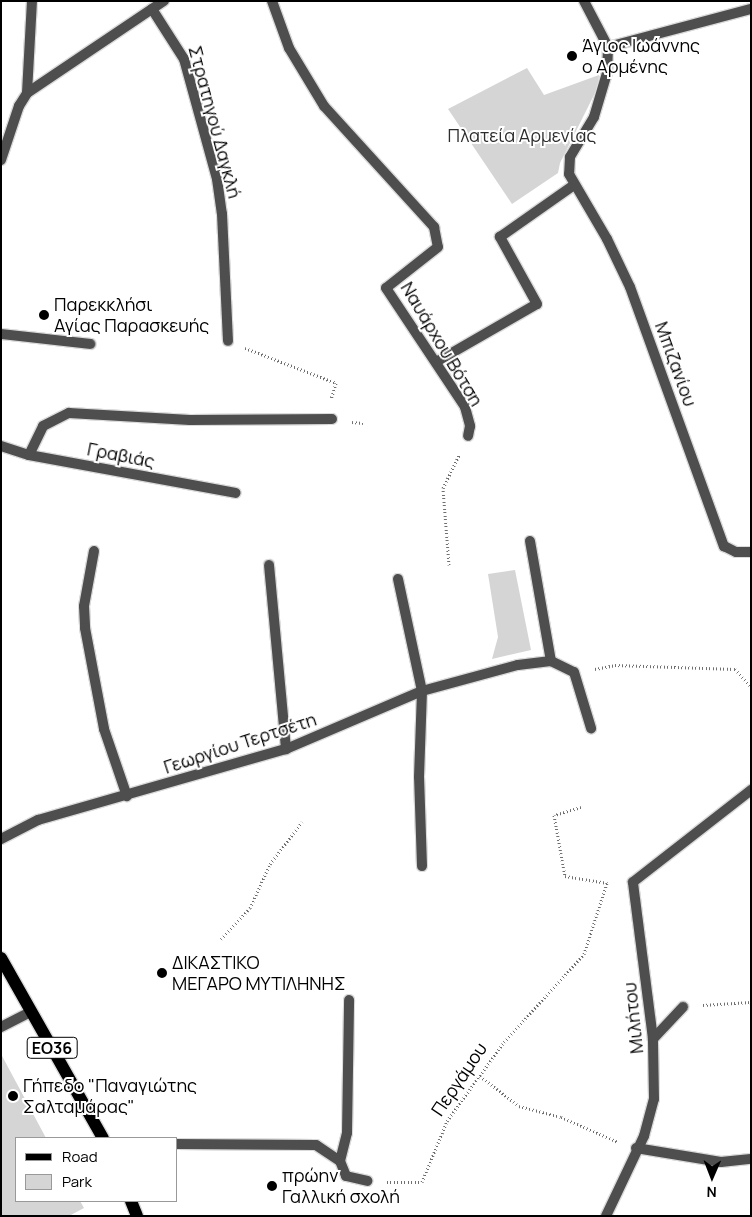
<!DOCTYPE html>
<meta charset="utf-8">
<style>
body{margin:0}
#map{position:relative;width:752px;height:1217px;overflow:hidden;background:#fff;font-family:Manrope,sans-serif}
div>[style]{position:absolute}
.green>*{inset:0;background:#d5d5d5}
.path>*{height:3px;margin-top:-1.5px;transform-origin:0;background:repeating-linear-gradient(90deg,#707070 0 1px,transparent 0 3.5px)}
.roads{filter:drop-shadow(1px 0 #dbdbdb) drop-shadow(-1px 0 #dbdbdb) drop-shadow(0 1px #dbdbdb) drop-shadow(0 -1px #dbdbdb)}
.service>*{height:10px;margin:-5px;padding:0 5px;transform-origin:5px;border-radius:5px;background:#4e4e4e}
.minor>*{height:10px;margin:-5px;padding:0 5px;transform-origin:5px;border-radius:5px;background:#4e4e4e}
.primary>*{height:12px;margin:-6px;padding:0 6px;transform-origin:6px;border-radius:6px;background:#000}
.dots>*{width:14px;height:14px;translate:-50% -50%;box-sizing:border-box;border:2px solid #fff;border-radius:50%}
span{translate:-50% -50%;white-space:nowrap;text-align:center;line-height:1.15;-webkit-text-stroke:4px #fff;paint-order:stroke}
.shield-label span{padding:1px 4px;background:#fff;border:1px solid;border-radius:4px;-webkit-text-stroke-width:0}
.shield-label{font-size:16px;color:#000;font-weight:700}
.poi-label{font-size:18px;color:#000}
.left{translate:0 -50%;text-align:left}
.street-label{font-size:18px;color:#000}
.park-label{font-size:18px;color:#2c2c2c}
.frame{position:absolute;inset:0;border:2px solid #000;pointer-events:none}
.legend{position:absolute;left:15px;top:1137px;width:162px;height:65px;box-sizing:border-box;background:#fff;border:1px solid #999;margin:0;padding:6px 9px;list-style:none;font-size:15px;color:#000}
.legend li{display:flex;align-items:center;gap:10px;height:25px}
.legend b{width:25px;border:1px solid #999}
.north{position:absolute;left:687px;top:1152px;width:50px;height:50px;-webkit-text-stroke:4px #fff;paint-order:stroke;rotate:181deg;font-size:14px;font-weight:700;line-height:20px;text-align:center;color:#000}
.north::after{content:'';display:block;margin:auto;width:18px;height:22px;background:#000;clip-path:polygon(50% 0,100% 100%,50% 72%,0 100%)}
</style>
<div id="map">
<div class="green">
<div style="clip-path:polygon(527px 68px,544px 95px,599px 75px,598px 87px,560px 163px,558px 173px,512px 204px,448px 109px)"></div>
<div style="clip-path:polygon(515px 570px,531px 650px,492px 659px,498px 637px,488px 574px)"></div>
<div style="clip-path:polygon(1px 1054px,46px 1138px,16px 1138px,16px 1201px,80px 1201px,84px 1208px,69px 1216px,1px 1216px)"></div>
</div>
<div class="path">
<div style="left:245px;top:348px;width:97px;rotate:21deg"></div>
<div style="left:336px;top:383px;width:17px;rotate:107deg"></div>
<div style="left:352px;top:422px;width:11px;rotate:5deg"></div>
<div style="left:449px;top:565px;width:77px;rotate:-94.5deg"></div>
<div style="left:443px;top:488px;width:37px;rotate:-64deg"></div>
<div style="left:595px;top:669px;width:20px;rotate:-11deg"></div>
<div style="left:615px;top:665px;width:120px;rotate:1.9deg"></div>
<div style="left:735px;top:669px;width:24px;rotate:48deg"></div>
<div style="left:581px;top:807px;width:28px;rotate:163deg"></div>
<div style="left:554px;top:815px;width:62px;rotate:79.8deg"></div>
<div style="left:565px;top:876px;width:43px;rotate:9.5deg"></div>
<div style="left:221px;top:939px;width:42px;rotate:-46.9deg"></div>
<div style="left:250px;top:908px;width:48px;rotate:-65.6deg"></div>
<div style="left:270px;top:864px;width:53px;rotate:-52.7deg"></div>
<div style="left:703px;top:1005px;width:48px;rotate:-3.6deg"></div>
<div style="left:480px;top:1076px;width:49px;rotate:37.6deg"></div>
<div style="left:519px;top:1106px;width:43px;rotate:14.7deg"></div>
<div style="left:561px;top:1117px;width:62px;rotate:23.7deg"></div>
<div style="left:387px;top:1182px;width:35px"></div>
<div style="left:422px;top:1182px;width:66px;rotate:-67.7deg"></div>
<div style="left:447px;top:1121px;width:97px;rotate:-54.2deg"></div>
<div style="left:504px;top:1042px;width:119px;rotate:-47.7deg"></div>
<div style="left:584px;top:954px;width:75px;rotate:-72.1deg"></div>
</div>
<div class="roads">
<div class="service">
<div style="left:530px;top:541px;width:122px;rotate:80.1deg"></div>
<div style="left:574px;top:672px;width:59px;rotate:73.1deg"></div>
<div style="left:422px;top:866px;width:89px;rotate:-91.9deg"></div>
<div style="left:419px;top:777px;width:86px;rotate:-88deg"></div>
<div style="left:340px;top:1161px;width:29px;rotate:-76deg"></div>
<div style="left:347px;top:1133px;width:133px;rotate:-89.1deg"></div>
</div>
<div class="minor">
<div style="left:272px;top:1px;width:50px;rotate:70.1deg"></div>
<div style="left:289px;top:48px;width:68px;rotate:58.9deg"></div>
<div style="left:324px;top:106px;width:164px;rotate:47.7deg"></div>
<div style="left:434px;top:227px;width:20px;rotate:79deg"></div>
<div style="left:438px;top:247px;width:66px;rotate:141.7deg"></div>
<div style="left:386px;top:288px;width:143px;rotate:56.4deg"></div>
<div style="left:465px;top:407px;width:20px;rotate:75deg"></div>
<div style="left:470px;top:426px;width:10px;rotate:101deg"></div>
<div style="left:584px;top:1px;width:52px;rotate:62.4deg"></div>
<div style="left:608px;top:47px;width:26px;rotate:92deg"></div>
<div style="left:607px;top:73px;width:46px;rotate:106.5deg"></div>
<div style="left:594px;top:117px;width:47px;rotate:121deg"></div>
<div style="left:570px;top:157px;width:17px;rotate:93deg"></div>
<div style="left:569px;top:174px;width:75px;rotate:59.7deg"></div>
<div style="left:607px;top:239px;width:53px;rotate:64.4deg"></div>
<div style="left:630px;top:287px;width:276px;rotate:70.1deg"></div>
<div style="left:724px;top:546px;width:13px;rotate:27deg"></div>
<div style="left:736px;top:552px;width:15px"></div>
<div style="left:152px;top:9px;width:59px;rotate:57.4deg"></div>
<div style="left:184px;top:59px;width:124px;rotate:74.6deg"></div>
<div style="left:217px;top:179px;width:35px;rotate:82deg"></div>
<div style="left:222px;top:214px;width:127px;rotate:87.3deg"></div>
<div style="left:608px;top:47px;width:148px;rotate:-14.9deg"></div>
<div style="left:27px;top:93px;width:92px;rotate:-86.9deg"></div>
<div style="left:1px;top:160px;width:57px;rotate:-71.6deg"></div>
<div style="left:19px;top:106px;width:15px;rotate:-58deg"></div>
<div style="left:27px;top:93px;width:165px;rotate:-33.9deg"></div>
<div style="left:1px;top:334px;width:90px;rotate:6.4deg"></div>
<div style="left:436px;top:362px;width:116px;rotate:-29.9deg"></div>
<div style="left:537px;top:304px;width:77px;rotate:-118.9deg"></div>
<div style="left:500px;top:237px;width:90px;rotate:-35.1deg"></div>
<div style="left:1px;top:446px;width:29px;rotate:18deg"></div>
<div style="left:29px;top:455px;width:210px;rotate:10.4deg"></div>
<div style="left:29px;top:455px;width:32px;rotate:-64deg"></div>
<div style="left:43px;top:426px;width:29px;rotate:-27deg"></div>
<div style="left:69px;top:413px;width:121px;rotate:3.3deg"></div>
<div style="left:190px;top:420px;width:142px;rotate:-0.4deg"></div>
<div style="left:94px;top:551px;width:56px;rotate:100.3deg"></div>
<div style="left:84px;top:606px;width:22px;rotate:87deg"></div>
<div style="left:85px;top:628px;width:103px;rotate:79.3deg"></div>
<div style="left:104px;top:729px;width:71px;rotate:71.1deg"></div>
<div style="left:269px;top:565px;width:185px;rotate:84.7deg"></div>
<div style="left:398px;top:579px;width:115px;rotate:77.9deg"></div>
<div style="left:1px;top:839px;width:42px;rotate:-27.2deg"></div>
<div style="left:38px;top:820px;width:258px;rotate:-16deg"></div>
<div style="left:286px;top:749px;width:148px;rotate:-23.1deg"></div>
<div style="left:422px;top:691px;width:99px;rotate:-15.2deg"></div>
<div style="left:518px;top:665px;width:33px;rotate:-7deg"></div>
<div style="left:551px;top:661px;width:25px;rotate:26deg"></div>
<div style="left:1px;top:1027px;width:34px;rotate:-27deg"></div>
<div style="left:653px;top:1039px;width:44px;rotate:-46.8deg"></div>
<div style="left:176px;top:1144px;width:140px;rotate:0.4deg"></div>
<div style="left:316px;top:1145px;width:29px;rotate:34deg"></div>
<div style="left:340px;top:1161px;width:16px;rotate:68deg"></div>
<div style="left:346px;top:1176px;width:22px;rotate:13deg"></div>
<div style="left:636px;top:1148px;width:86px;rotate:9.4deg"></div>
<div style="left:721px;top:1162px;width:30px;rotate:-6deg"></div>
<div style="left:606px;top:1216px;width:89px;rotate:-64.6deg"></div>
<div style="left:644px;top:1136px;width:38px;rotate:-75deg"></div>
<div style="left:654px;top:1099px;width:60px;rotate:-91deg"></div>
<div style="left:653px;top:1039px;width:158px;rotate:-97.3deg"></div>
<div style="left:633px;top:882px;width:150px;rotate:-37.9deg"></div>
</div>
<div class="primary">
<div style="left:1px;top:958px;width:207px;rotate:60.5deg"></div>
<div style="left:131px;top:1201px;width:16px;rotate:68deg"></div>
</div>
</div>
<div class="dots">
<div style="left:572px;top:56px;background:#000"></div>
<div style="left:44px;top:315px;background:#000"></div>
<div style="left:162px;top:973px;background:#000"></div>
<div style="left:13px;top:1096px;background:#000"></div>
<div style="left:272px;top:1186px;background:#000"></div>
</div>
<div class="shield-label">
<span style="left:52px;top:1048px">ΕΟ36</span>
</div>
<div class="poi-label">
<span class="left" style="left:582px;top:56px">Άγιος Ιωάννης<br>ο Αρμένης</span>
<span class="left" style="left:54px;top:315px">Παρεκκλήσι<br>Αγίας Παρασκευής</span>
<span class="left" style="left:172px;top:973px">ΔΙΚΑΣΤΙΚΟ<br>ΜΕΓΑΡΟ ΜΥΤΙΛΗΝΗΣ</span>
<span class="left" style="left:23px;top:1096px">Γήπεδο "Παναγιώτης<br>Σαλταμάρας"</span>
<span class="left" style="left:282px;top:1186px">πρώην<br>Γαλλική σχολή</span>
</div>
<div class="street-label">
<span style="left:215px;top:122px;rotate:75deg">Στρατηγού Δαγκλή</span>
<span style="left:442px;top:344px;rotate:59deg">Ναυάρχου Βότση</span>
<span style="left:676px;top:364px;rotate:70deg">Μπιζανίου</span>
<span style="left:121px;top:455px;rotate:11deg">Γραβιάς</span>
<span style="left:240px;top:743px;rotate:-18deg">Γεωργίου Τερτσέτη</span>
<span style="left:633px;top:1018px;rotate:-96deg">Μιλήτου</span>
<span style="left:459px;top:1079px;rotate:-56deg">Περγάμου</span>
</div>
<div class="park-label">
<span style="left:522px;top:135px">Πλατεία Αρμενίας</span>
</div>
<div class="frame"></div>
<ul class="legend">
<li><b style="height:6px;background:#000"></b>Road</li>
<li><b style="height:14px;background:#d5d5d5"></b>Park</li>
</ul>
<div class="north">N</div>
</div>
